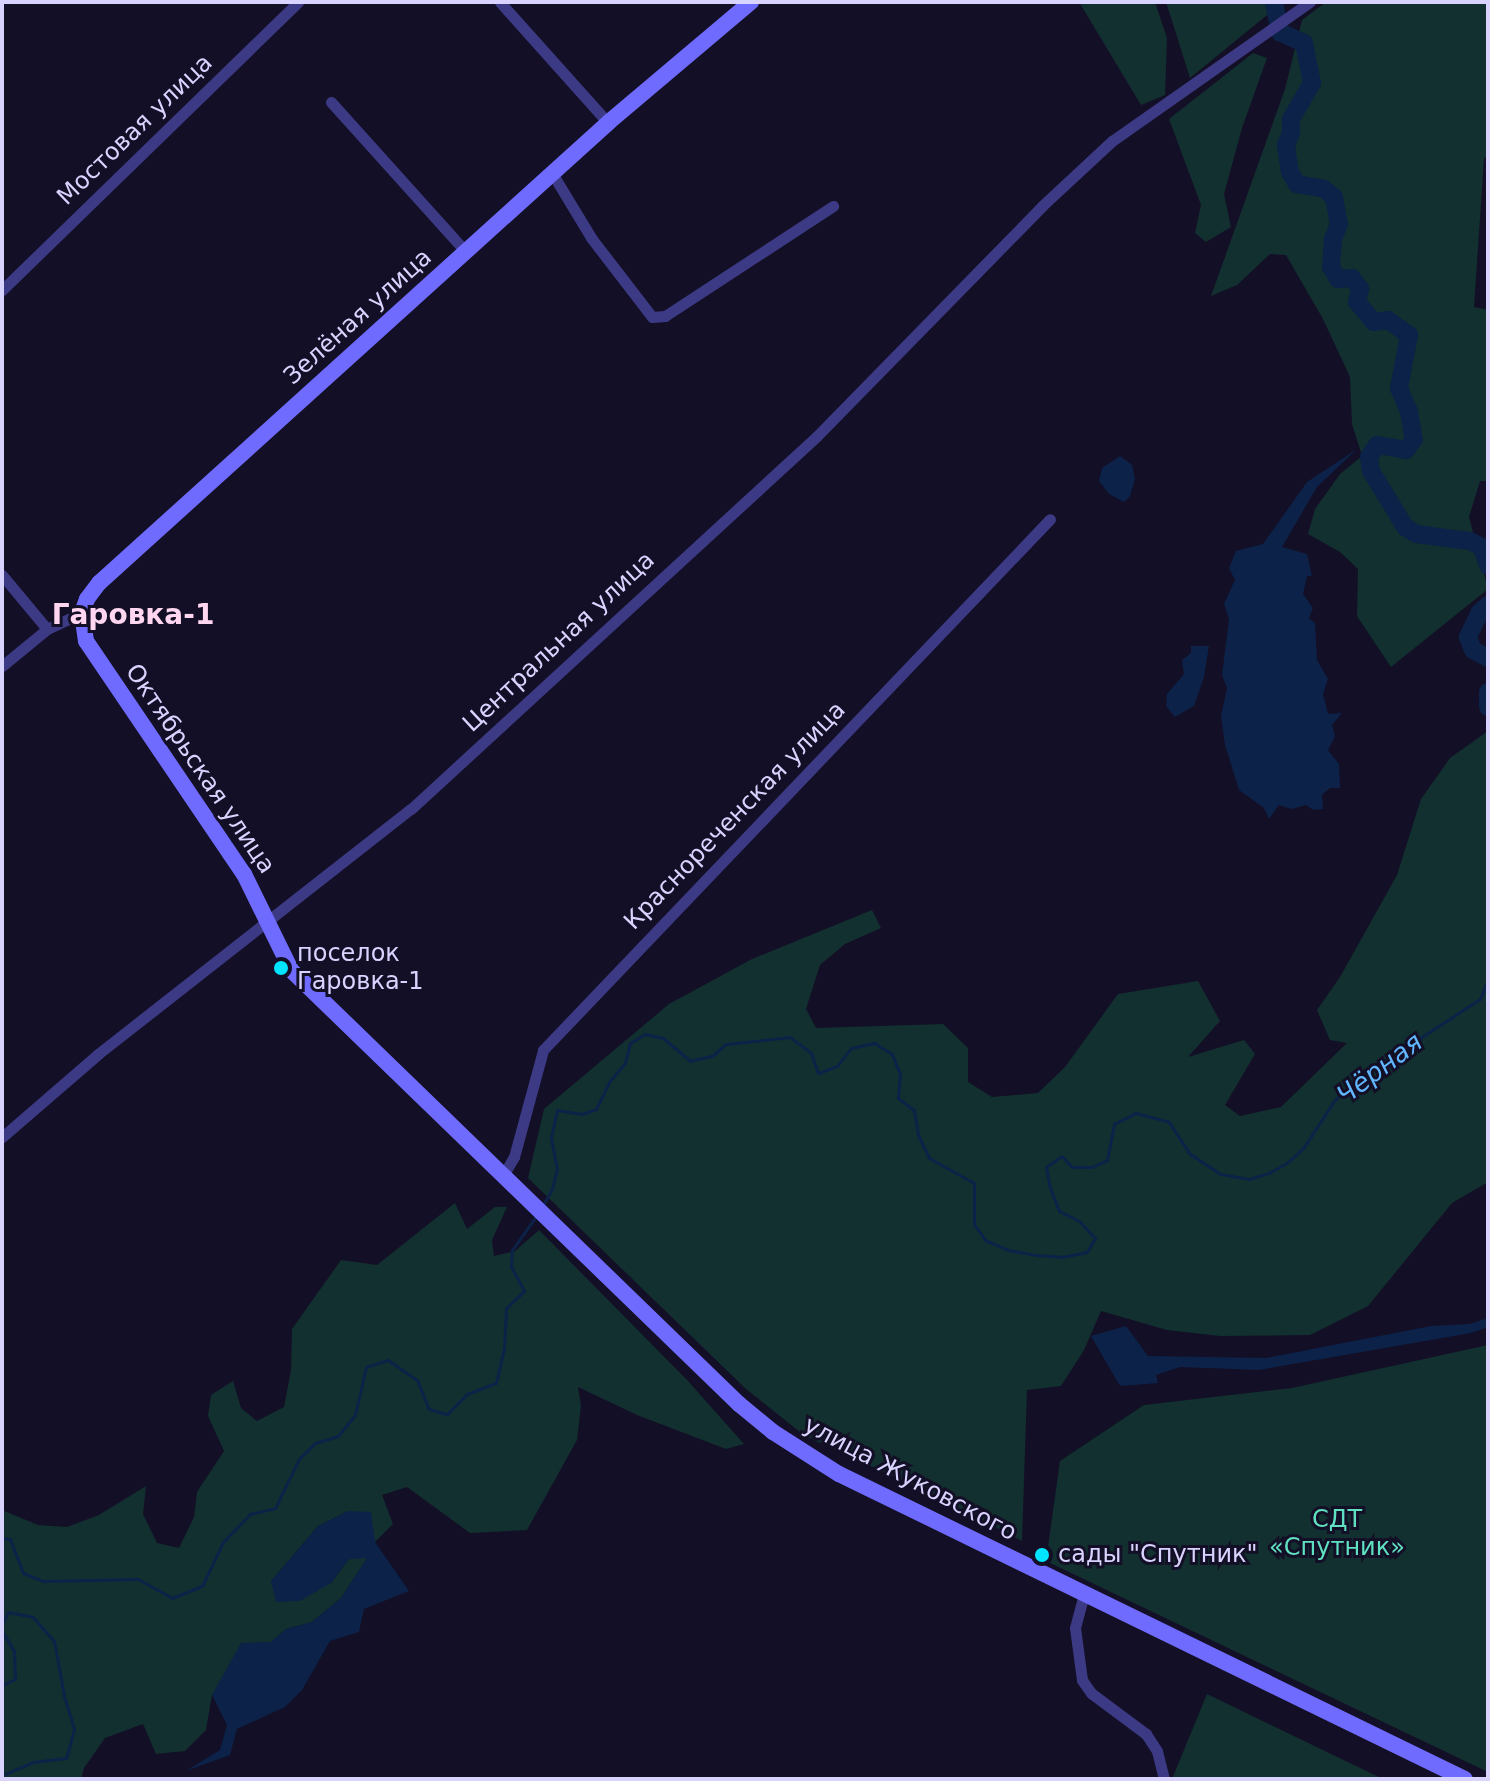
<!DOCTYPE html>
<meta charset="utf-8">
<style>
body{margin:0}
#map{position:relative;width:1490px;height:1781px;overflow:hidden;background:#130f26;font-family:"DejaVu Sans",sans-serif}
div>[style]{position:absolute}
.green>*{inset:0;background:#12302f}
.water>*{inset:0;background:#0c2248}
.stream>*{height:3px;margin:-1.5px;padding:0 1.5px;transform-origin:1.5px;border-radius:1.5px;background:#0c2248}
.river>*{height:18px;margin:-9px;padding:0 9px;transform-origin:9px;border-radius:9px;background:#0c2248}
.street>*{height:11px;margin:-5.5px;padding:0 5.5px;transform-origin:5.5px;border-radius:5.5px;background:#3d3a85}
.secondary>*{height:16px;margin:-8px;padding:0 8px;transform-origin:8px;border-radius:8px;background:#6f6bff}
.dots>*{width:22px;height:22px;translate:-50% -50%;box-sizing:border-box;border:4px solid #130f26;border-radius:50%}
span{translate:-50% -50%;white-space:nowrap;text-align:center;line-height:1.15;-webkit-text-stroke:6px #130f26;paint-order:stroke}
.street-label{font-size:24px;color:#d9d4ff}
.poi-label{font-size:24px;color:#d9d4ff}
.left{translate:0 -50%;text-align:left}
.park-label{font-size:24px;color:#5fe0c0}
.water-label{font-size:26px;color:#62b6ff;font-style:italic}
.quarter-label{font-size:28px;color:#ffd6f0;font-weight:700}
.frame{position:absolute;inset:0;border:4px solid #d9d4ff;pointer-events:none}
</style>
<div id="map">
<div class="green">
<div style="clip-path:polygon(1079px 2px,1155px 2px,1167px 38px,1165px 95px,1141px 105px)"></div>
<div style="clip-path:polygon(1166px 2px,1283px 2px,1190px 78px)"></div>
<div style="clip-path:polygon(1326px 2px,1488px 2px,1488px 154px,1484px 159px,1474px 307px,1488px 310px,1488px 481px,1480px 481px,1469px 517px,1488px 589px,1391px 667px,1357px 616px,1358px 569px,1340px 552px,1308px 534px,1315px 509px,1340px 474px,1362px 456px,1352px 424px,1350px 377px,1323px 319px,1286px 255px,1270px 254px,1237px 285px,1211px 296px,1285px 89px,1302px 20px)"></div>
<div style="clip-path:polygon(1253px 53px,1267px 58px,1242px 128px,1224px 194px,1231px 227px,1206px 242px,1195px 233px,1201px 205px,1169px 119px)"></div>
<div style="clip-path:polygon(1488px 731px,1488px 1182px,1452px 1203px,1368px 1306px,1310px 1335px,1220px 1336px,1167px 1330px,1101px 1311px,1084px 1350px,1061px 1386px,1027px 1390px,1022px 1541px,923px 1490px,805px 1436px,746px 1389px,528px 1178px,544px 1109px,669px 1004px,752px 959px,872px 910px,881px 928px,845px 944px,820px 965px,806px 1009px,816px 1028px,943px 1024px,968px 1048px,968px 1082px,992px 1097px,1038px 1093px,1065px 1067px,1118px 994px,1198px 981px,1220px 1021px,1188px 1057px,1244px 1040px,1255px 1054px,1225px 1105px,1240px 1116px,1281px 1107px,1347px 1043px,1330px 1040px,1317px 1010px,1340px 977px,1397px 875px,1421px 799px,1450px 758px)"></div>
<div style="clip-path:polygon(455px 1203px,467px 1229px,495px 1207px,507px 1207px,492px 1240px,494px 1256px,515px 1251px,539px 1230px,688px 1381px,744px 1444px,726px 1449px,637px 1415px,578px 1387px,581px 1406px,577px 1440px,527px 1530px,470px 1533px,407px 1487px,382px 1495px,393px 1524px,375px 1542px,348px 1511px,318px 1526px,271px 1581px,331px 1583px,349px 1559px,368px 1557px,341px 1598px,312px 1622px,286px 1629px,212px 1695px,206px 1730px,185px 1751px,156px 1754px,143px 1724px,105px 1738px,84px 1768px,81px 1779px,2px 1779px,2px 1510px,38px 1525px,67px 1527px,99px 1515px,146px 1486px,143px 1514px,157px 1543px,179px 1548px,194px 1517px,197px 1492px,224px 1451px,208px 1416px,211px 1395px,233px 1381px,241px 1408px,257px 1421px,284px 1407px,291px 1370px,292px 1329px,341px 1260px,377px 1265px)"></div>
<div style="clip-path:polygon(1488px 1345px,1488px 1772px,1046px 1561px,1060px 1461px,1144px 1405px,1292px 1388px)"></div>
<div style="clip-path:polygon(1207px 1694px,1383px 1779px,1172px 1779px)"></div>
</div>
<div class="water">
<div style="clip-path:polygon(1357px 449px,1317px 487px,1282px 547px,1307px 554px,1312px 576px,1307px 576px,1303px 594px,1313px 608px,1309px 618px,1315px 623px,1317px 660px,1328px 679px,1323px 694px,1328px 714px,1342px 713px,1332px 725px,1335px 736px,1328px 750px,1339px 764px,1340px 788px,1330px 788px,1322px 795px,1323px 809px,1313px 810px,1306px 805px,1291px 809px,1279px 805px,1269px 819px,1264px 808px,1239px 790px,1225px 745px,1221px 716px,1227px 688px,1222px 675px,1229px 619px,1224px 604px,1235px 580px,1229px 568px,1236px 551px,1263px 544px,1307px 482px)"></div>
<div style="clip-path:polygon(1120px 456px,1132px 465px,1135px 479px,1130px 496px,1124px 502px,1109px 494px,1099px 481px,1102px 468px)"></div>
<div style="clip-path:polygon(1191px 646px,1209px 646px,1204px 677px,1194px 706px,1175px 717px,1166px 706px,1167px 694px,1184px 674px,1182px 660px,1191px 653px)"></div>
<div style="clip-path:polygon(1488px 1318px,1488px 1327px,1471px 1333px,1259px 1370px,1180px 1367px,1156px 1375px,1158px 1383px,1120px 1386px,1091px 1336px,1126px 1326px,1148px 1356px,1266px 1358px,1431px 1326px,1470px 1324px)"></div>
<div style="clip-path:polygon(348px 1511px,371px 1512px,375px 1542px,409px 1591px,364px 1609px,359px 1632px,330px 1641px,302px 1690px,285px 1707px,237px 1729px,230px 1755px,186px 1771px,220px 1750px,227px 1725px,212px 1695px,241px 1643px,271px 1642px,286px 1629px,312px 1622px,341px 1598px,367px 1558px,349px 1559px,331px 1583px,300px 1601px,276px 1602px,271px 1581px,318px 1526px)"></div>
</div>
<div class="stream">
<div style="left:543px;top:1205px;width:18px;rotate:-61deg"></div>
<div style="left:552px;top:1189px;width:21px;rotate:-76deg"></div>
<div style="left:557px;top:1169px;width:32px;rotate:-101deg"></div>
<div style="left:551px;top:1138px;width:29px;rotate:-78deg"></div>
<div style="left:557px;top:1110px;width:25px;rotate:9deg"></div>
<div style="left:582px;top:1114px;width:15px;rotate:-20deg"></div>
<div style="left:596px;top:1109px;width:30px;rotate:-64deg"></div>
<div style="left:609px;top:1082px;width:25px;rotate:-50deg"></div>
<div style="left:625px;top:1063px;width:21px;rotate:-76deg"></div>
<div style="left:630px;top:1043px;width:17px;rotate:-31deg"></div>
<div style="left:645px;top:1034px;width:18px;rotate:13deg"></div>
<div style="left:663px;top:1038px;width:35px;rotate:40deg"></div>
<div style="left:690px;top:1061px;width:23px;rotate:-13deg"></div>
<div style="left:712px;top:1056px;width:18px;rotate:-41deg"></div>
<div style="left:726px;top:1044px;width:64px;rotate:-6.2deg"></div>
<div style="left:790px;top:1037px;width:26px;rotate:37deg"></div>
<div style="left:811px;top:1053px;width:21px;rotate:71deg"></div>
<div style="left:818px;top:1073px;width:20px;rotate:-20deg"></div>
<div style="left:837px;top:1066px;width:23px;rotate:-52deg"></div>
<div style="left:851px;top:1048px;width:24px;rotate:-12deg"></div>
<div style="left:874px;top:1043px;width:21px;rotate:31deg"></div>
<div style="left:892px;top:1054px;width:22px;rotate:68deg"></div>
<div style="left:900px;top:1074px;width:24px;rotate:95deg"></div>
<div style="left:898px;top:1098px;width:20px;rotate:37deg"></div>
<div style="left:914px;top:1110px;width:25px;rotate:81deg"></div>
<div style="left:918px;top:1135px;width:25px;rotate:64deg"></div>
<div style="left:929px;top:1158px;width:51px;rotate:29.1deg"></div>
<div style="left:974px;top:1183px;width:41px;rotate:90deg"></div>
<div style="left:974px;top:1224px;width:19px;rotate:55deg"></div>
<div style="left:985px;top:1240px;width:25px;rotate:23deg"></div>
<div style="left:1008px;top:1250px;width:28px;rotate:10deg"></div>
<div style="left:1036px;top:1255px;width:26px;rotate:4deg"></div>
<div style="left:1062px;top:1257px;width:25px;rotate:-11deg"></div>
<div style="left:1087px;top:1252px;width:16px;rotate:-60deg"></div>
<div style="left:1095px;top:1238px;width:23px;rotate:-133deg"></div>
<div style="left:1079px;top:1221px;width:22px;rotate:-153deg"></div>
<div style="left:1059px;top:1211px;width:25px;rotate:-111deg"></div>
<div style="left:1050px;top:1188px;width:21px;rotate:-101deg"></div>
<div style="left:1046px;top:1167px;width:19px;rotate:-35deg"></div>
<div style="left:1062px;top:1156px;width:15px;rotate:48deg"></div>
<div style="left:1072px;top:1167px;width:20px"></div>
<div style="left:1092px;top:1167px;width:17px;rotate:-25deg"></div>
<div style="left:1107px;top:1160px;width:37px;rotate:-79deg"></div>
<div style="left:1114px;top:1124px;width:25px;rotate:-27deg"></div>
<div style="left:1136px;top:1113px;width:34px;rotate:15deg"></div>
<div style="left:1169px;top:1122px;width:38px;rotate:57deg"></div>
<div style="left:1190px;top:1154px;width:37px;rotate:33deg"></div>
<div style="left:1221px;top:1174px;width:28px;rotate:10deg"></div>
<div style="left:1249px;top:1179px;width:21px;rotate:-17deg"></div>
<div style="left:1269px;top:1173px;width:22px;rotate:-30deg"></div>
<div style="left:1288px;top:1162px;width:22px;rotate:-43deg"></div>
<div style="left:1304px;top:1147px;width:55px;rotate:-56.9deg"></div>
<div style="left:1334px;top:1101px;width:30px;rotate:-44deg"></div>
<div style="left:1356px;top:1080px;width:148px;rotate:-33.2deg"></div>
<div style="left:1480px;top:999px;width:22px;rotate:-68deg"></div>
<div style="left:2px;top:1538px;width:8px;rotate:7deg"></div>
<div style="left:10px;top:1539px;width:36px;rotate:69deg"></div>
<div style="left:23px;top:1573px;width:22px;rotate:22deg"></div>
<div style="left:43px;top:1581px;width:95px;rotate:-1.2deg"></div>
<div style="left:138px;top:1579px;width:39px;rotate:29deg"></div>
<div style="left:172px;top:1598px;width:32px;rotate:-22deg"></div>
<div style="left:202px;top:1586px;width:49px;rotate:-64.5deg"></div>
<div style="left:223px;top:1542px;width:39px;rotate:-46deg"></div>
<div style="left:250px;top:1514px;width:26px;rotate:-13deg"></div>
<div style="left:275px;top:1508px;width:55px;rotate:-63.9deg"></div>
<div style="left:299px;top:1459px;width:23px;rotate:-45deg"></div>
<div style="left:315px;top:1443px;width:24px;rotate:-17deg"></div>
<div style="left:338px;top:1436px;width:27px;rotate:-51deg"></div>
<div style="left:355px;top:1415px;width:49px;rotate:-77.1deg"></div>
<div style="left:366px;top:1367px;width:23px;rotate:-18deg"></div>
<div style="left:388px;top:1360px;width:35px;rotate:35deg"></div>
<div style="left:417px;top:1380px;width:31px;rotate:68deg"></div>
<div style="left:429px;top:1409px;width:19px;rotate:16deg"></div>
<div style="left:447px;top:1414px;width:28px;rotate:-45deg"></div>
<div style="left:467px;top:1394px;width:31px;rotate:-21deg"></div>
<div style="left:496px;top:1383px;width:35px;rotate:-77deg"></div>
<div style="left:504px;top:1349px;width:41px;rotate:-87.2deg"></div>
<div style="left:506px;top:1308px;width:25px;rotate:-43deg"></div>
<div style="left:524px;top:1291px;width:27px;rotate:-118deg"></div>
<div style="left:511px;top:1267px;width:17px;rotate:-87deg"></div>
<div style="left:512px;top:1250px;width:43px;rotate:-54.5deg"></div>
<div style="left:2px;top:1624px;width:13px;rotate:-63deg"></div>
<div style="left:8px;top:1612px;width:25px;rotate:11deg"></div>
<div style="left:33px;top:1617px;width:32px;rotate:49deg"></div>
<div style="left:54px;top:1641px;width:56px;rotate:79.7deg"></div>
<div style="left:64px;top:1696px;width:34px;rotate:73deg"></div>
<div style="left:74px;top:1729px;width:30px;rotate:105deg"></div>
<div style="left:66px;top:1758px;width:33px;rotate:173deg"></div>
<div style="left:33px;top:1762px;width:34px;rotate:157deg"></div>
<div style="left:2px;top:1631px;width:23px;rotate:59deg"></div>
<div style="left:14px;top:1651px;width:28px;rotate:88deg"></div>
<div style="left:15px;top:1679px;width:14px;rotate:155deg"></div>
</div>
<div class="river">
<div style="left:1274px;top:2px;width:31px;rotate:79deg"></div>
<div style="left:1280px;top:32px;width:26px;rotate:25deg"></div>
<div style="left:1304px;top:43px;width:41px;rotate:78.7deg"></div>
<div style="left:1312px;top:83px;width:42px;rotate:120.3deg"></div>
<div style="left:1291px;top:119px;width:14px;rotate:90deg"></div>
<div style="left:1291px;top:133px;width:13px;rotate:113deg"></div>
<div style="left:1286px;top:145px;width:27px;rotate:82deg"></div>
<div style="left:1290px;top:172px;width:14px;rotate:60deg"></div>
<div style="left:1297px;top:184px;width:27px;rotate:10deg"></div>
<div style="left:1324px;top:189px;width:13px;rotate:39deg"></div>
<div style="left:1334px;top:197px;width:27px;rotate:80deg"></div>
<div style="left:1339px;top:224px;width:16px;rotate:112deg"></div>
<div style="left:1333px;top:239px;width:28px;rotate:94deg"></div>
<div style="left:1331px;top:267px;width:14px;rotate:60deg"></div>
<div style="left:1338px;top:279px;width:14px;rotate:-4deg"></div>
<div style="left:1352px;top:278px;width:14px;rotate:54deg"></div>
<div style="left:1360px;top:289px;width:13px;rotate:103deg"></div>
<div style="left:1357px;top:302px;width:26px;rotate:50deg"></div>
<div style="left:1374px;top:322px;width:14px;rotate:-8deg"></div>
<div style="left:1388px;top:320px;width:26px;rotate:36deg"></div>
<div style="left:1409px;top:335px;width:54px;rotate:100.7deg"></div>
<div style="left:1399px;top:388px;width:26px;rotate:67deg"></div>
<div style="left:1409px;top:412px;width:27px;rotate:80deg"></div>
<div style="left:1414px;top:439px;width:14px;rotate:126deg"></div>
<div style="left:1406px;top:450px;width:29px;rotate:-170deg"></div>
<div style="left:1377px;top:445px;width:14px;rotate:124deg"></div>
<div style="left:1369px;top:457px;width:14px;rotate:82deg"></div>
<div style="left:1371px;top:471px;width:66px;rotate:58.7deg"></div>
<div style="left:1405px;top:527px;width:13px;rotate:32deg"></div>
<div style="left:1416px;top:534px;width:54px;rotate:7.4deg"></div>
<div style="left:1470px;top:541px;width:13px;rotate:27deg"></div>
<div style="left:1482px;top:547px;width:20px;rotate:72deg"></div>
<div style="left:1488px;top:605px;width:11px;rotate:139deg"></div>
<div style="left:1480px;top:612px;width:28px;rotate:116deg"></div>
<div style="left:1468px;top:637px;width:14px;rotate:69deg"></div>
<div style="left:1473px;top:650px;width:17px;rotate:28deg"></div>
<div style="left:1488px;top:692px;width:15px;rotate:90deg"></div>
</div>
<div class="street">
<div style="left:500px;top:2px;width:162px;rotate:48.2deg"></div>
<div style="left:331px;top:102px;width:202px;rotate:48deg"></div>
<div style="left:552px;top:173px;width:77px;rotate:58.8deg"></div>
<div style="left:592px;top:239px;width:98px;rotate:52.4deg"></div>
<div style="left:652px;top:317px;width:13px;rotate:-4deg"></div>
<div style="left:665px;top:316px;width:201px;rotate:-33.2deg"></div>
<div style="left:2px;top:290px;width:413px;rotate:-44.2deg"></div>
<div style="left:2px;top:575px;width:70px;rotate:50.2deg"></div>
<div style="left:2px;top:666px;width:58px;rotate:-39.4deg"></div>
<div style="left:47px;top:629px;width:38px;rotate:-25deg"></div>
<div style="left:2px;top:1137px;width:127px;rotate:-40.8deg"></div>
<div style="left:98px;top:1054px;width:397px;rotate:-38.1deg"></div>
<div style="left:411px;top:809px;width:551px;rotate:-42.57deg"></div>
<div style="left:817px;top:436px;width:322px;rotate:-45.6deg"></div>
<div style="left:1042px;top:206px;width:96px;rotate:-42.9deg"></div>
<div style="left:1112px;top:141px;width:242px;rotate:-35.1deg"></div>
<div style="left:504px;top:1174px;width:20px;rotate:-60deg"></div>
<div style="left:514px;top:1157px;width:111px;rotate:-74.8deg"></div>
<div style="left:543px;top:1050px;width:734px;rotate:-46.32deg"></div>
<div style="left:1084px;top:1594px;width:35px;rotate:105deg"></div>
<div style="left:1075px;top:1628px;width:52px;rotate:82.3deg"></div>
<div style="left:1082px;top:1680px;width:16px;rotate:55deg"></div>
<div style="left:1091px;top:1693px;width:69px;rotate:36.7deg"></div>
<div style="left:1146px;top:1734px;width:20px;rotate:57deg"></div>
<div style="left:1157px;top:1751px;width:29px;rotate:76deg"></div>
</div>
<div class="secondary">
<div style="left:751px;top:2px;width:187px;rotate:139.8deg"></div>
<div style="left:608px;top:123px;width:686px;rotate:137.89deg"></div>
<div style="left:99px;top:583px;width:20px;rotate:127deg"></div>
<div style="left:87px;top:599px;width:15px;rotate:110deg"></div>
<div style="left:82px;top:613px;width:28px;rotate:82deg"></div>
<div style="left:86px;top:641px;width:282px;rotate:55.9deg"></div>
<div style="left:244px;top:874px;width:107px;rotate:63.9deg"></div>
<div style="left:291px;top:970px;width:624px;rotate:44.09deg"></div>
<div style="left:739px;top:1404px;width:44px;rotate:39.5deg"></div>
<div style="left:773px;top:1432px;width:78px;rotate:32.5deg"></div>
<div style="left:839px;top:1474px;width:696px;rotate:25.98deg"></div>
</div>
<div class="dots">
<div style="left:281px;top:968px;background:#00e5ff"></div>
<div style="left:1042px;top:1555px;background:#00e5ff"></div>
</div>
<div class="street-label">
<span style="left:135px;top:130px;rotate:-44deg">Мостовая улица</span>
<span style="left:358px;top:317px;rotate:-42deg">Зелёная улица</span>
<span style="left:559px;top:642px;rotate:-43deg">Центральная улица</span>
<span style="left:200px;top:769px;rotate:56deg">Октябрьская улица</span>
<span style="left:735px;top:816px;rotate:-46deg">Краснореченская улица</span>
<span style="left:910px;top:1479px;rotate:28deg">улица Жуковского</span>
</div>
<div class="poi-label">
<span class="left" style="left:297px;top:968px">поселок<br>Гаровка-1</span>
<span class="left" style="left:1058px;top:1555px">сады "Спутник"</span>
</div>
<div class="park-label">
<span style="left:1337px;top:1534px">СДТ<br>«Спутник»</span>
</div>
<div class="water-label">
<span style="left:1380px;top:1069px;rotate:-37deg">Чёрная</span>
</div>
<div class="quarter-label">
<span style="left:133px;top:615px">Гаровка-1</span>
</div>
<div class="frame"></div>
</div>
